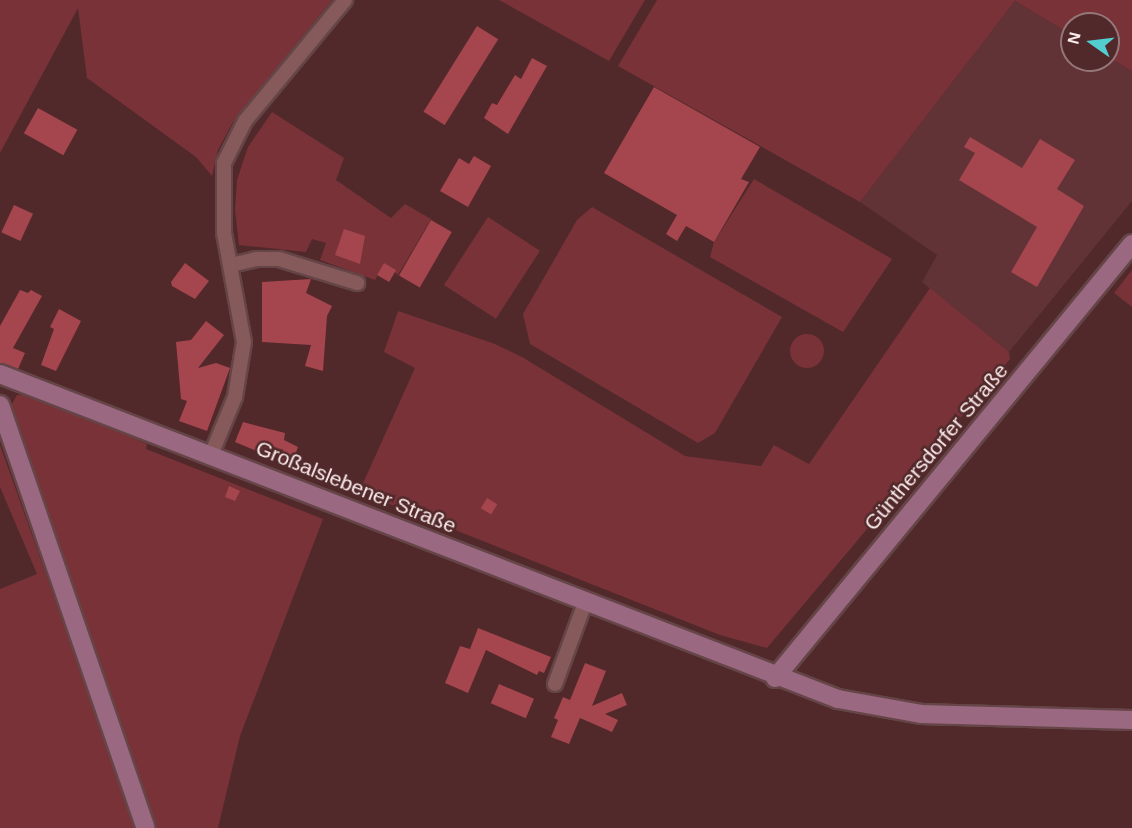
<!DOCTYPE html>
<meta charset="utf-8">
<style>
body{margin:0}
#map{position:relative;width:1132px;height:828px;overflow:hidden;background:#51292b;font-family:Arial,sans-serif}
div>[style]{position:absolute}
.built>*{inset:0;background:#613336}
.green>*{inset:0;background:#783238;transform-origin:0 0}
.round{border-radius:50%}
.building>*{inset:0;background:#a5454d;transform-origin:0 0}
.roads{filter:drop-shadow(2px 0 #654547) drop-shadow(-2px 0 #654547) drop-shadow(0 2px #654547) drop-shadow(0 -2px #654547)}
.street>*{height:14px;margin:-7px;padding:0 7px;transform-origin:7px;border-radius:7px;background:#86595a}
.secondary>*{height:18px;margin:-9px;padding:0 9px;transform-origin:9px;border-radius:9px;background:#9b6882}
span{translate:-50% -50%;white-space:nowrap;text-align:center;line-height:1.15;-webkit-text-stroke:5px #51292b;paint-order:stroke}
.street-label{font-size:21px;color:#fdeded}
.north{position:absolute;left:1060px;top:12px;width:60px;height:60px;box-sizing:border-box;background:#51292b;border:2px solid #967779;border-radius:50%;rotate:284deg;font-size:16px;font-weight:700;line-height:24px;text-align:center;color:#fdeded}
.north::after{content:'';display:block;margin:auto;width:21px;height:27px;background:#52cdd0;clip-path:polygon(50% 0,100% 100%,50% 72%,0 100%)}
</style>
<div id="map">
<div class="built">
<div style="clip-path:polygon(1015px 1px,1072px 35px,1072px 60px,1108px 60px,1108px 57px,1132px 71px,1132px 201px,1009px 352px,922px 282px,937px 255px,860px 202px)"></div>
</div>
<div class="green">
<div style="clip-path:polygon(0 0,332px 0,233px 122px,218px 150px,212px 176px,196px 157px,87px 78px,78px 8px,0 153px)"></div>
<div style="clip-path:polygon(499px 0,645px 0,609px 61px)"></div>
<div style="clip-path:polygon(657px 0,1132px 0,1132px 71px,1108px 57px,1108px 24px,1072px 24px,1072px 35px,1015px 1px,860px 202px,618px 66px)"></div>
<div style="clip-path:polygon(272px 112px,344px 158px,336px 180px,391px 218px,405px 204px,431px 219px,398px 275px,384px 263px,375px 280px,320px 260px,326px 243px,312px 239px,306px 252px,239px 245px,235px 210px,237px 180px,248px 147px)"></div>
<div style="clip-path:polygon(754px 179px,892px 259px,843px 332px,710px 257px,714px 242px)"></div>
<div style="clip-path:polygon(592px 207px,782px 317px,715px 433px,698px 443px,530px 344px,523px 314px,577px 220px)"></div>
<div style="left:488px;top:217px;width:62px;height:81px;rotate:33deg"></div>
<div style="clip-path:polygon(1132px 270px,1132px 307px,1114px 293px)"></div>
<div style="clip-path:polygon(930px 288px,1009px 352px,1010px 359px,767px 648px,720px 635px,359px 492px,415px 368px,384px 352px,398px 311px,495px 344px,522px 357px,685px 456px,761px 466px,774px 445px,809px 464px)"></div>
<div class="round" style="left:790px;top:334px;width:34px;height:34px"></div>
<div style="clip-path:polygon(17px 395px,35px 395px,147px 444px,146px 449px,323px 519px,240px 736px,218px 828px,155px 828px,14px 422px,12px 404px)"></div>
<div style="clip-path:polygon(0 445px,57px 605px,135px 828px,0 828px,0 589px,37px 574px,0 487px)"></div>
</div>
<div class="building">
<div style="left:477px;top:26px;width:25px;height:101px;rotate:32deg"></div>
<div style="clip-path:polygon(532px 58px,547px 66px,508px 134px,484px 118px,492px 103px,497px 105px,515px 75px,521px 79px)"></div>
<div style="clip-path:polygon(654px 87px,760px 147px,741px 179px,749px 182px,714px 242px,686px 226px,677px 241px,666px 234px,677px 215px,604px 173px)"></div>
<div style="left:38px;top:108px;width:45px;height:29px;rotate:29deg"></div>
<div style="clip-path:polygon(970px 137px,1022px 168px,1040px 139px,1075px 160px,1057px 189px,1084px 206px,1037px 287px,1011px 272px,1037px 227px,959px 180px,975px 153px,964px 147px)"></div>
<div style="clip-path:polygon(474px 156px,491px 166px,468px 207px,440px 191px,459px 158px,469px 164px)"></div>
<div style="left:14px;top:205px;width:21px;height:30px;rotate:25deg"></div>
<div style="left:431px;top:220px;width:24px;height:64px;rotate:30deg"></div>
<div style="clip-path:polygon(344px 229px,365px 236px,360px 264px,335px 255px)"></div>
<div style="clip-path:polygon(185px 263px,209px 281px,195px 299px,172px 286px,171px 282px)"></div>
<div style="left:384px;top:263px;width:14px;height:14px;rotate:30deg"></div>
<div style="clip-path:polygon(311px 279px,306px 293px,332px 306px,327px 316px,323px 371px,305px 366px,311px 345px,262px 342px,262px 282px)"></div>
<div style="clip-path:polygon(20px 290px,28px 293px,31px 290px,42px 296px,13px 348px,25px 353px,18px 369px,0 363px,0 326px)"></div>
<div style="clip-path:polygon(59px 309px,81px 321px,56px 371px,41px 365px,54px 329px,50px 327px)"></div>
<div style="clip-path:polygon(206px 321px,224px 335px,198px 368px,216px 363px,230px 368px,207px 431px,179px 421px,187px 401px,181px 399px,176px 342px,191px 340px)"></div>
<div style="clip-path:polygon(243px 422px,285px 433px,284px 440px,298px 447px,291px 465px,235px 442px)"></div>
<div style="clip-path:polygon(229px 486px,240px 491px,235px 501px,225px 497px)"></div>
<div style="left:487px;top:498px;width:12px;height:12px;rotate:31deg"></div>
<div style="clip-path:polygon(478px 628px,551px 657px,544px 673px,539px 671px,537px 675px,486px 650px,468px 693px,445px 683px,460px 646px,470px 649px)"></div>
<div style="clip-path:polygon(585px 663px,606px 671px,592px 706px,622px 693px,627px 705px,605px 714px,618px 720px,612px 732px,580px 718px,569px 744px,551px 737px,558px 720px,554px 718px,563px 697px,570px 700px)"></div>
<div style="left:499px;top:684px;width:38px;height:21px;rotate:23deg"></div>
</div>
<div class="roads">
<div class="street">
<div style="left:231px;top:265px;width:26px;rotate:-13deg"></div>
<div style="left:256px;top:259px;width:23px"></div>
<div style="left:279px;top:259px;width:82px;rotate:17.1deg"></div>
<div style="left:211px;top:455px;width:63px;rotate:-67.5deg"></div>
<div style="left:235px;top:397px;width:56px;rotate:-80.7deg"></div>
<div style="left:244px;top:342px;width:111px;rotate:-100.4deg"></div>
<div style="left:224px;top:233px;width:70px;rotate:-90deg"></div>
<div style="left:224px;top:163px;width:47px;rotate:-63.4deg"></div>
<div style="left:245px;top:121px;width:157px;rotate:-50.4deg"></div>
<div style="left:555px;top:684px;width:86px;rotate:-69.7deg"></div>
</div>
<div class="secondary">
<div style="left:0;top:374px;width:899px;rotate:21.2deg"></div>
<div style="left:838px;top:699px;width:84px;rotate:10.2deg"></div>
<div style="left:921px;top:714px;width:211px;rotate:1.6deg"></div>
<div style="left:0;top:405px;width:447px;rotate:71deg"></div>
<div style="left:775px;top:678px;width:562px;rotate:-50.56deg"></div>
</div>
</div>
<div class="street-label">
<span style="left:936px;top:447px;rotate:-50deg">Günthersdorfer Straße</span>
<span style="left:356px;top:487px;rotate:22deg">Großalslebener Straße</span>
</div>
<div class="north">N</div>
</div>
